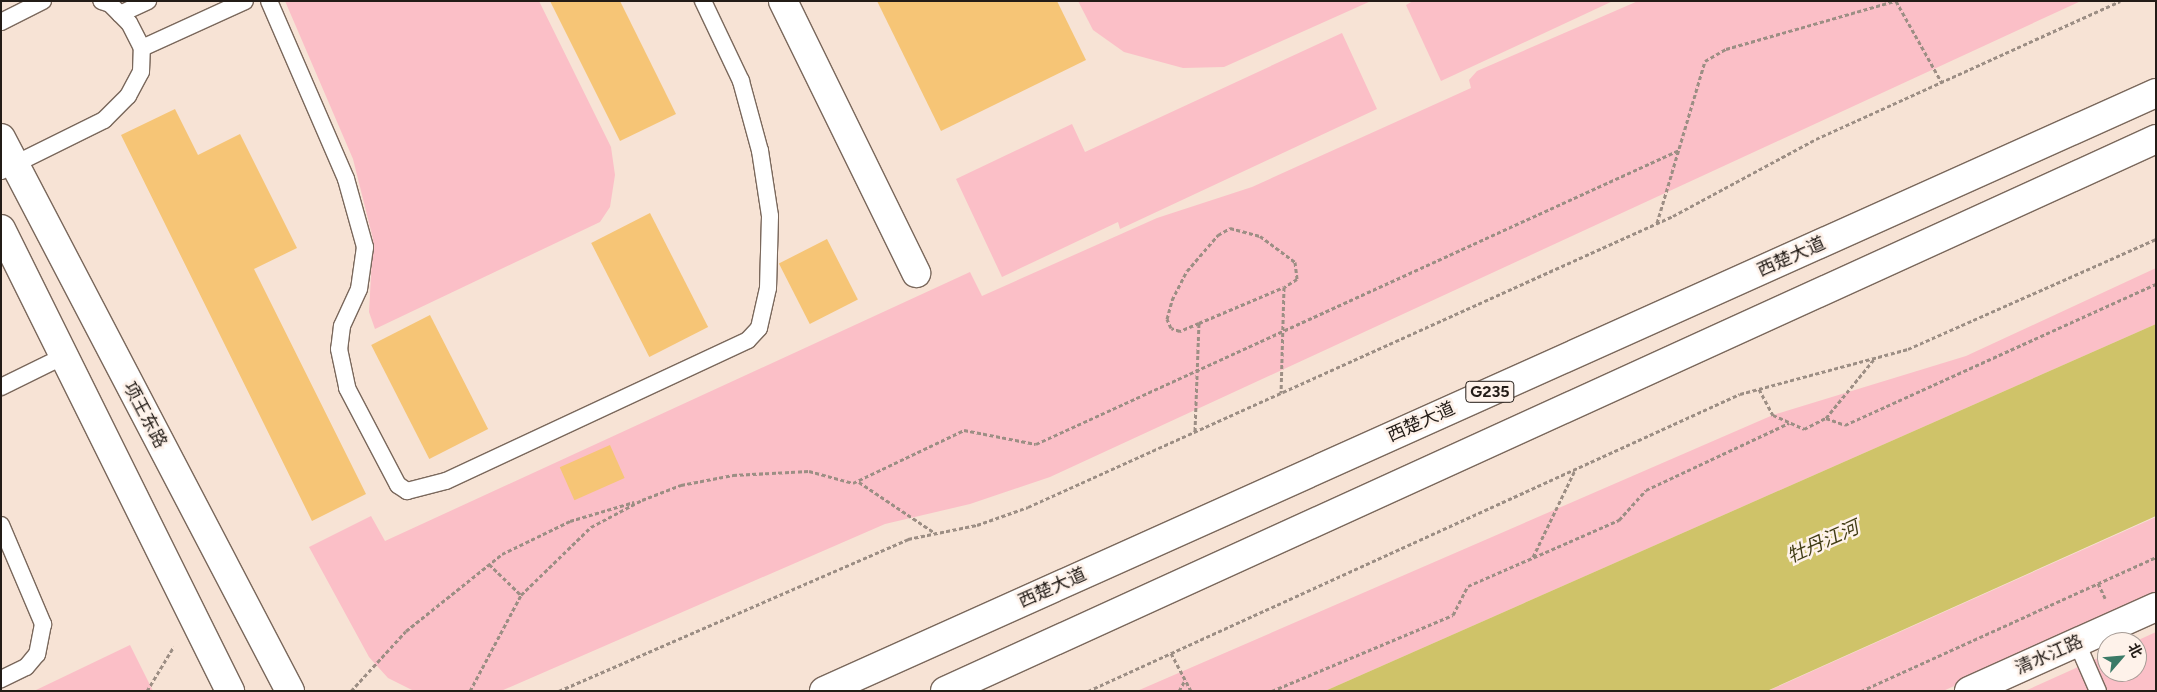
<!DOCTYPE html>
<meta charset="utf-8">
<style>
body{margin:0}
#map{position:relative;width:2157px;height:692px;overflow:hidden;background:#f7e3d5;font-family:Figtree,"Noto Sans SC",sans-serif}
div>[style]{position:absolute}
.green>*{inset:0;background:#fbbfc7}
.water>*{inset:0;background:#cfc369}
.building>*{inset:0;background:#f6c576;transform-origin:0 0}
.path>*{height:3px;margin-top:-1.5px;transform-origin:0;background:repeating-linear-gradient(90deg,#9c8e84 0 4px,transparent 0 6.5px)}
.roads{filter:drop-shadow(1px 0 #7a685c) drop-shadow(-1px 0 #7a685c) drop-shadow(0 1px #7a685c) drop-shadow(0 -1px #7a685c)}
.lane>*{height:16px;margin:-8px;padding:0 8px;transform-origin:8px;border-radius:8px;background:#fff}
.street>*{height:28px;margin:-14px;padding:0 14px;transform-origin:14px;border-radius:14px;background:#fff}
.secondary>*{height:28px;margin:-14px;padding:0 14px;transform-origin:14px;border-radius:14px;background:#fff}
.primary>*{height:28px;margin:-14px;padding:0 14px;transform-origin:14px;border-radius:14px;background:#fff}
.highway>*{height:28px;margin:-14px;padding:0 14px;transform-origin:14px;border-radius:14px;background:#fff}
span{translate:-50% -50%;white-space:nowrap;text-align:center;line-height:1.15;-webkit-text-stroke:5px #fef2ea;paint-order:stroke}
.shield-label span{padding:1px 4px;background:#fef2ea;border:1px solid;border-radius:4px;-webkit-text-stroke-width:0}
.shield-label{font-size:16px;color:#231c17;font-weight:700}
.street-label{font-size:18px;color:#231c17}
.water-label{font-size:19px;color:#423d16;font-style:italic}
.frame{position:absolute;inset:0;border:2px solid #231c17;pointer-events:none}
.north{position:absolute;left:2097px;top:632px;width:50px;height:50px;box-sizing:border-box;background:#fef2ea;border:1px solid #a69c96;border-radius:50%;rotate:63deg;font-size:14px;font-weight:700;line-height:20px;text-align:center;color:#231c17}
.north::after{content:'';display:block;margin:auto;width:18px;height:22px;background:#3b7a67;clip-path:polygon(50% 0,100% 100%,50% 72%,0 100%)}
</style>
<div id="map">
<div class="green">
<div style="clip-path:polygon(285px 1px,539px 1px,611px 147px,615px 175px,610px 207px,600px 222px,375px 329px,369px 312px,373px 239px,353px 159px)"></div>
<div style="clip-path:polygon(1078px 1px,1371px 1px,1224px 67px,1183px 68px,1124px 52px,1093px 30px)"></div>
<div style="clip-path:polygon(1413px 1px,1613px 1px,1441px 81px,1406px 5px)"></div>
<div style="clip-path:polygon(1638px 1px,2081px 1px,1050px 477px,970px 504px,885px 524px,501px 691px,414px 691px,388px 678px,369px 657px,309px 547px,371px 516px,385px 541px,970px 272px,982px 296px,1157px 218px,1252px 187px,1471px 88px,1469px 80px,1477px 71px)"></div>
<div style="clip-path:polygon(1342px 33px,1377px 109px,1120px 229px,1118px 222px,1002px 277px,956px 179px,1072px 124px,1085px 152px)"></div>
<div style="clip-path:polygon(2156px 268px,2156px 324px,1325px 691px,1137px 691px,1773px 415px,1966px 356px)"></div>
<div style="clip-path:polygon(2156px 517px,2156px 596px,1943px 691px,1768px 691px)"></div>
<div style="clip-path:polygon(2156px 632px,2156px 691px,2025px 691px,2107px 654px,2107px 672px,2137px 672px,2134px 642px)"></div>
<div style="clip-path:polygon(130px 645px,153px 691px,34px 691px)"></div>
</div>
<div class="water">
<div style="clip-path:polygon(2156px 324px,2156px 516px,1767px 691px,1325px 691px)"></div>
</div>
<div class="building">
<div style="clip-path:polygon(550px 1px,620px 1px,676px 114px,620px 141px)"></div>
<div style="clip-path:polygon(877px 1px,1057px 1px,1086px 60px,941px 131px)"></div>
<div style="clip-path:polygon(175px 109px,198px 155px,240px 134px,297px 248px,254px 269px,366px 494px,312px 521px,121px 135px)"></div>
<div style="left:650px;top:213px;width:128px;height:66px;rotate:63deg"></div>
<div style="left:827px;top:239px;width:68px;height:54px;rotate:63deg"></div>
<div style="left:430px;top:315px;width:128px;height:66px;rotate:63deg"></div>
<div style="left:610px;top:445px;width:36px;height:55px;rotate:66deg"></div>
</div>
<div class="path">
<div style="left:1896px;top:1px;width:94px;rotate:60.7deg"></div>
<div style="left:1657px;top:223px;width:169px;rotate:-73.5deg"></div>
<div style="left:1705px;top:61px;width:24px;rotate:-30deg"></div>
<div style="left:1726px;top:49px;width:176px;rotate:-15.9deg"></div>
<div style="left:1199px;top:323px;width:21px;rotate:157deg"></div>
<div style="left:1180px;top:331px;width:9px;rotate:-162deg"></div>
<div style="left:1171px;top:328px;width:10px;rotate:-114deg"></div>
<div style="left:1167px;top:319px;width:20px;rotate:-75deg"></div>
<div style="left:1172px;top:300px;width:33px;rotate:-63deg"></div>
<div style="left:1187px;top:271px;width:48px;rotate:-49.3deg"></div>
<div style="left:1218px;top:235px;width:14px;rotate:-30deg"></div>
<div style="left:1230px;top:228px;width:31px;rotate:15deg"></div>
<div style="left:1260px;top:236px;width:44px;rotate:36.6deg"></div>
<div style="left:1295px;top:262px;width:17px;rotate:83deg"></div>
<div style="left:1297px;top:279px;width:15px;rotate:148deg"></div>
<div style="left:1759px;top:389px;width:30px;rotate:62deg"></div>
<div style="left:1773px;top:415px;width:34px;rotate:24deg"></div>
<div style="left:1804px;top:429px;width:25px;rotate:-27deg"></div>
<div style="left:1826px;top:418px;width:77px;rotate:-50.8deg"></div>
<div style="left:1826px;top:418px;width:20px;rotate:20deg"></div>
<div style="left:1845px;top:425px;width:341px;rotate:-24.4deg"></div>
<div style="left:1195px;top:431px;width:108px;rotate:-87.9deg"></div>
<div style="left:1199px;top:323px;width:92px;rotate:-23deg"></div>
<div style="left:1284px;top:287px;width:106px;rotate:91.6deg"></div>
<div style="left:859px;top:482px;width:92px;rotate:33.9deg"></div>
<div style="left:1533px;top:557px;width:97px;rotate:-64.2deg"></div>
<div style="left:489px;top:564px;width:45px;rotate:44.1deg"></div>
<div style="left:2098px;top:583px;width:17px;rotate:65deg"></div>
<div style="left:1171px;top:653px;width:43px;rotate:62.2deg"></div>
<div style="left:147px;top:691px;width:52px;rotate:-59deg"></div>
<div style="left:351px;top:691px;width:81px;rotate:-47.5deg"></div>
<div style="left:406px;top:631px;width:123px;rotate:-38.7deg"></div>
<div style="left:502px;top:554px;width:76px;rotate:-25.9deg"></div>
<div style="left:570px;top:521px;width:67px;rotate:-16.5deg"></div>
<div style="left:470px;top:691px;width:109px;rotate:-62deg"></div>
<div style="left:521px;top:595px;width:98px;rotate:-44.2deg"></div>
<div style="left:591px;top:527px;width:58px;rotate:-27.9deg"></div>
<div style="left:642px;top:500px;width:42px;rotate:-21deg"></div>
<div style="left:681px;top:485px;width:53px;rotate:-10.9deg"></div>
<div style="left:733px;top:475px;width:76px;rotate:-3deg"></div>
<div style="left:809px;top:471px;width:46px;rotate:15.3deg"></div>
<div style="left:853px;top:483px;width:123px;rotate:-25.5deg"></div>
<div style="left:964px;top:430px;width:73px;rotate:11deg"></div>
<div style="left:1036px;top:444px;width:707px;rotate:-24.57deg"></div>
<div style="left:559px;top:691px;width:381px;rotate:-23.5deg"></div>
<div style="left:908px;top:539px;width:70px;rotate:-11.5deg"></div>
<div style="left:977px;top:525px;width:54px;rotate:-19.4deg"></div>
<div style="left:1028px;top:507px;width:708px;rotate:-24.28deg"></div>
<div style="left:1673px;top:216px;width:162px;rotate:-28.3deg"></div>
<div style="left:1816px;top:139px;width:334px;rotate:-24.4deg"></div>
<div style="left:1088px;top:691px;width:716px;rotate:-24.49deg"></div>
<div style="left:1740px;top:394px;width:174px;rotate:-15deg"></div>
<div style="left:1908px;top:349px;width:271px;rotate:-23.9deg"></div>
<div style="left:1179px;top:691px;width:13px;rotate:-61deg"></div>
<div style="left:1272px;top:691px;width:196px;rotate:-22.8deg"></div>
<div style="left:1453px;top:615px;width:33px;rotate:-63deg"></div>
<div style="left:1468px;top:586px;width:165px;rotate:-23.6deg"></div>
<div style="left:1619px;top:520px;width:40px;rotate:-48deg"></div>
<div style="left:1646px;top:490px;width:158px;rotate:-25.1deg"></div>
<div style="left:1861px;top:691px;width:324px;rotate:-24.4deg"></div>
</div>
<div class="roads">
<div class="lane">
<div style="left:269px;top:1px;width:194px;rotate:66.6deg"></div>
<div style="left:346px;top:179px;width:71px;rotate:74.4deg"></div>
<div style="left:365px;top:247px;width:42px;rotate:98.1deg"></div>
<div style="left:359px;top:289px;width:41px;rotate:114.7deg"></div>
<div style="left:342px;top:326px;width:23px;rotate:97deg"></div>
<div style="left:339px;top:349px;width:40px;rotate:78deg"></div>
<div style="left:347px;top:388px;width:110px;rotate:62.3deg"></div>
<div style="left:398px;top:485px;width:11px;rotate:34deg"></div>
<div style="left:407px;top:491px;width:40px;rotate:-14.4deg"></div>
<div style="left:446px;top:481px;width:333px;rotate:-25deg"></div>
<div style="left:748px;top:340px;width:16px;rotate:-47deg"></div>
<div style="left:759px;top:328px;width:41px;rotate:-77.3deg"></div>
<div style="left:768px;top:288px;width:72px;rotate:-88.4deg"></div>
<div style="left:770px;top:216px;width:66px;rotate:-98.7deg"></div>
<div style="left:760px;top:151px;width:73px;rotate:-105.2deg"></div>
<div style="left:741px;top:81px;width:89px;rotate:-115.4deg"></div>
<div style="left:120px;top:14px;width:31px;rotate:-25deg"></div>
<div style="left:1px;top:22px;width:47px;rotate:-26.6deg"></div>
<div style="left:142px;top:48px;width:113px;rotate:-24.5deg"></div>
<div style="left:1px;top:171px;width:115px;rotate:-26.3deg"></div>
<div style="left:104px;top:120px;width:34px;rotate:-45deg"></div>
<div style="left:128px;top:96px;width:27px;rotate:-62deg"></div>
<div style="left:141px;top:72px;width:24px;rotate:-88deg"></div>
<div style="left:142px;top:48px;width:28px;rotate:-117deg"></div>
<div style="left:129px;top:23px;width:27px;rotate:-135deg"></div>
<div style="left:110px;top:4px;width:9px;rotate:-162deg"></div>
<div style="left:1px;top:387px;width:70px;rotate:-26.2deg"></div>
<div style="left:1px;top:525px;width:108px;rotate:67deg"></div>
<div style="left:43px;top:624px;width:31px;rotate:101deg"></div>
<div style="left:37px;top:654px;width:17px;rotate:130deg"></div>
<div style="left:26px;top:667px;width:28px;rotate:154deg"></div>
<div style="left:2077px;top:643px;width:52px;rotate:66.4deg"></div>
</div>
<div class="street">
<div style="left:783px;top:1px;width:303px;rotate:63.9deg"></div>
</div>
<div class="secondary">
<div style="left:1969px;top:691px;width:205px;rotate:-24.2deg"></div>
</div>
<div class="primary">
<div style="left:1px;top:138px;width:624px;rotate:62.41deg"></div>
<div style="left:1px;top:229px;width:516px;rotate:63.63deg"></div>
</div>
<div class="highway">
<div style="left:824px;top:691px;width:1460px;rotate:-24.18deg"></div>
<div style="left:945px;top:691px;width:1331px;rotate:-24.5deg"></div>
</div>
</div>
<div class="shield-label">
<span style="left:1490px;top:392px">G235</span>
</div>
<div class="street-label">
<span style="left:1791px;top:257px;rotate:-24deg">西楚大道</span>
<span style="left:145px;top:415px;rotate:62deg">项王东路</span>
<span style="left:1421px;top:422px;rotate:-24deg">西楚大道</span>
<span style="left:1052px;top:588px;rotate:-24deg">西楚大道</span>
<span style="left:2049px;top:655px;rotate:-24deg">清水江路</span>
</div>
<div class="water-label">
<span style="left:1823px;top:542px;rotate:-24deg">牡丹江河</span>
</div>
<div class="frame"></div>
<div class="north">北</div>
</div>
